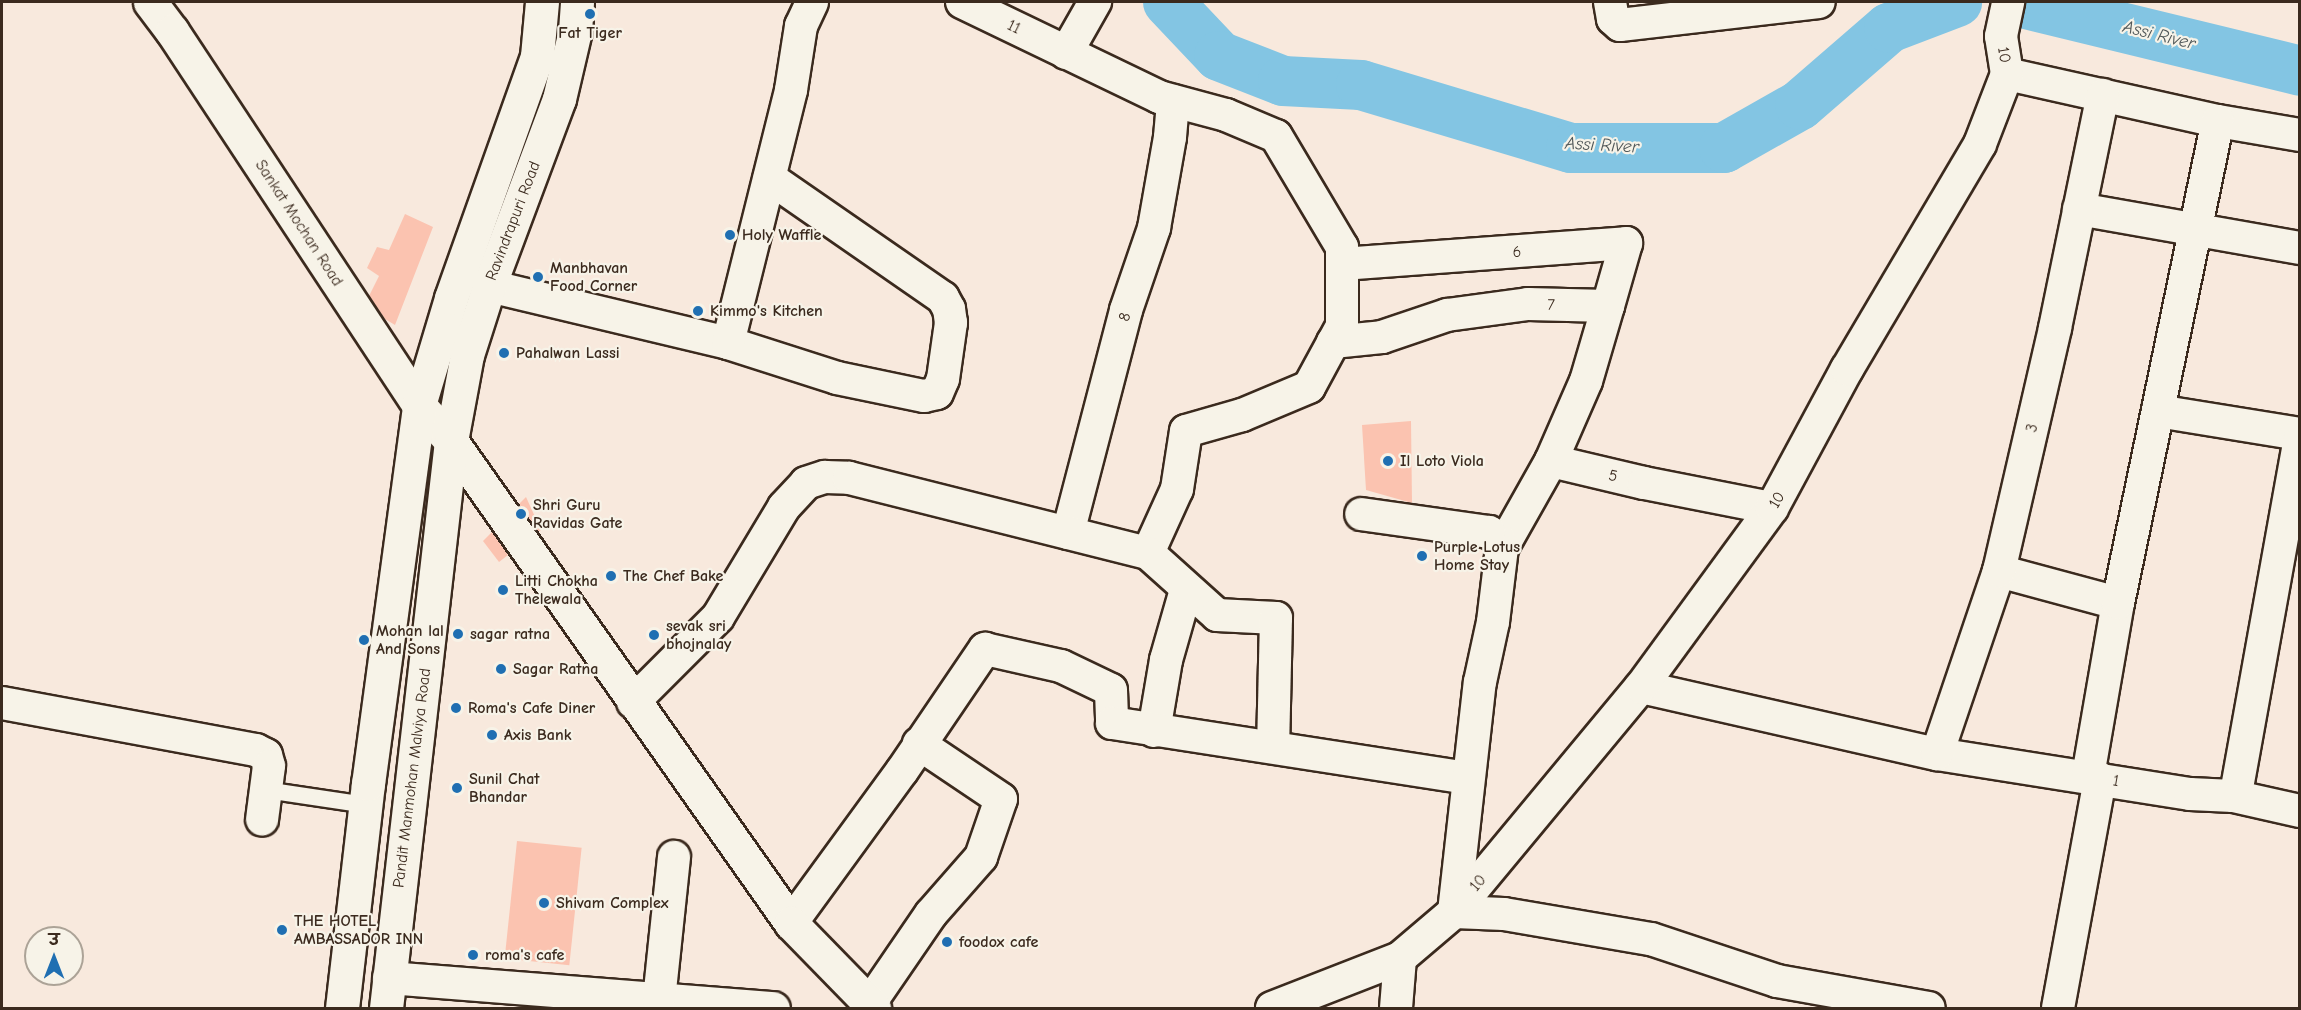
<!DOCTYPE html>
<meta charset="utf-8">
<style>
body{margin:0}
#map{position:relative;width:2301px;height:1010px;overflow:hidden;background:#f8e9dd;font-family:"Comic Neue","Playpen Sans Deva",sans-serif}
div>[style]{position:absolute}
.river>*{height:50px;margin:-25px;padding:0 25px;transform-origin:25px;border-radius:25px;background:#83c5e3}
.building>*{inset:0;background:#fbc3b0;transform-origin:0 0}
.roads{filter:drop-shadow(2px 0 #3b2a1e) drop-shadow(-2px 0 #3b2a1e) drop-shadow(0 2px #3b2a1e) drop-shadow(0 -2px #3b2a1e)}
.service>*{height:16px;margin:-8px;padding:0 8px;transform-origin:8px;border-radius:8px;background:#f7f3e8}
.minor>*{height:32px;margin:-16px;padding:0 16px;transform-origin:16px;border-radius:16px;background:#f7f3e8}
.tertiary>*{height:33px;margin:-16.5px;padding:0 16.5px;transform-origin:16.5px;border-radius:16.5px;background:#f7f3e8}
.primary>*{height:33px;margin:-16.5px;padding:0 16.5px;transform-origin:16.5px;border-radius:16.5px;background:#f7f3e8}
.dots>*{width:16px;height:16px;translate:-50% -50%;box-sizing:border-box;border:3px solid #f7f3e8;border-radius:50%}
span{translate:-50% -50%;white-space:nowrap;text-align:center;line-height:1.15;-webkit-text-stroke:4.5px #f7f3e8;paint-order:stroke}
.street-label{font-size:16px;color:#3b2a1e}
.poi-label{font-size:16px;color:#3b2a1e;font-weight:700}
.left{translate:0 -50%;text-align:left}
.water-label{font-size:18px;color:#515859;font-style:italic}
.frame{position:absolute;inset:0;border:3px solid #3b2a1e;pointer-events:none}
.north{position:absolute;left:24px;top:926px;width:60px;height:60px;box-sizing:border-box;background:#f7f3e8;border:2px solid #aca397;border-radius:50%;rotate:0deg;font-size:16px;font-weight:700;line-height:24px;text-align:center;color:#3b2a1e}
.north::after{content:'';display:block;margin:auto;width:21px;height:27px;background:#1f6fb2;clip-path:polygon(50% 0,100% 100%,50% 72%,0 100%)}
</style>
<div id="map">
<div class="river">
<div style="left:1168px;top:2px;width:74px;rotate:46.6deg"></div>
<div style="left:1219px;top:56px;width:69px;rotate:21.3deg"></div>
<div style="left:1283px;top:81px;width:78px;rotate:2.9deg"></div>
<div style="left:1361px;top:85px;width:219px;rotate:16.7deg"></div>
<div style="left:1571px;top:148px;width:153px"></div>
<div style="left:1724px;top:148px;width:87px;rotate:-29.5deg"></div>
<div style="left:1800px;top:105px;width:118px;rotate:-40.9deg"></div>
<div style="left:1889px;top:28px;width:73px;rotate:-20.9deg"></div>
<div style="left:2018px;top:2px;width:290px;rotate:13.7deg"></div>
</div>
<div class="building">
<div style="clip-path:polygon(405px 214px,433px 227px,395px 325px,385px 319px,369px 296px,379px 276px,367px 268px,377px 247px,389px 250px)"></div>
<div style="clip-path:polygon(1411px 421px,1412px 503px,1366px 490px,1362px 425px)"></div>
<div style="clip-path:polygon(526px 497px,541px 530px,538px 532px,519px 504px)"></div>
<div style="clip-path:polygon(492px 532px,508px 555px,499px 562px,483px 541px)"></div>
<div style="left:517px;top:841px;width:65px;height:118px;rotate:6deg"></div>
</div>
<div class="roads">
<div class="service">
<div style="left:266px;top:790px;width:101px;rotate:8.5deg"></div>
</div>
<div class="minor">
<div style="left:962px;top:2px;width:219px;rotate:25.7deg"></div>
<div style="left:1159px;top:97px;width:69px;rotate:15deg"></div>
<div style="left:1226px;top:115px;width:54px;rotate:22.8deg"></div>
<div style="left:1276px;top:136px;width:129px;rotate:59.3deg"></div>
<div style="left:1342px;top:247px;width:79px;rotate:90deg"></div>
<div style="left:1342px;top:326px;width:69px;rotate:118.4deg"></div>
<div style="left:1309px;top:387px;width:73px;rotate:157.3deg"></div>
<div style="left:1242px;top:415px;width:58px;rotate:164.1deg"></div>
<div style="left:1186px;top:431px;width:59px;rotate:98.8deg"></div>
<div style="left:1177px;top:489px;width:70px;rotate:114.4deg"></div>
<div style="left:1610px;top:2px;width:17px;rotate:80deg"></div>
<div style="left:1613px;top:19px;width:9px;rotate:41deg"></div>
<div style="left:1620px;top:25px;width:200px;rotate:-6.6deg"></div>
<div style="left:1066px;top:53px;width:59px;rotate:-60.4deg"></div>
<div style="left:2007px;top:74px;width:216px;rotate:12.6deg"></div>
<div style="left:2218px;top:121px;width:83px;rotate:9.7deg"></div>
<div style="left:2079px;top:209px;width:224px;rotate:10deg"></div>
<div style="left:1342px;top:264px;width:285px;rotate:-4.2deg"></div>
<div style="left:1626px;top:243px;width:66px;rotate:105.9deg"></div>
<div style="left:489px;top:286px;width:246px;rotate:13.4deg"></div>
<div style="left:728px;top:343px;width:114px;rotate:17.8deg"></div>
<div style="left:837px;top:378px;width:89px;rotate:11.7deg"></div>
<div style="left:924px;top:396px;width:13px;rotate:-13deg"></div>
<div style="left:937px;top:393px;width:15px;rotate:-67deg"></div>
<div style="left:943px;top:379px;width:57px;rotate:-81.9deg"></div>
<div style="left:951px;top:323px;width:14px;rotate:-98deg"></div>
<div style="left:949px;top:309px;width:13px;rotate:-119deg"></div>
<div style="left:943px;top:298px;width:211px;rotate:-145.3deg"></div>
<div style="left:1333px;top:342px;width:49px;rotate:-5.8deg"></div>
<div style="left:1382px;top:337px;width:69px;rotate:-18.7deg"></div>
<div style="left:1447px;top:315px;width:82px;rotate:-7.7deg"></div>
<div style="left:1528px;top:304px;width:80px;rotate:1.4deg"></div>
<div style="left:1608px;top:306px;width:78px;rotate:106.3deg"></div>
<div style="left:1586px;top:381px;width:87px;rotate:113.6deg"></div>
<div style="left:728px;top:343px;width:261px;rotate:-76deg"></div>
<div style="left:791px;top:90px;width:65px;rotate:-81.1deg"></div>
<div style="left:801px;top:26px;width:26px;rotate:-65deg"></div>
<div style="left:2158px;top:411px;width:144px;rotate:9.2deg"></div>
<div style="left:1068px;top:533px;width:230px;rotate:-75.4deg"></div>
<div style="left:1126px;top:310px;width:87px;rotate:-71.1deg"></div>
<div style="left:1154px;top:228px;width:92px;rotate:-80deg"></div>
<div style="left:1170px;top:137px;width:36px;rotate:-85deg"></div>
<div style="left:1502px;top:548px;width:100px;rotate:-60.6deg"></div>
<div style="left:1551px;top:461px;width:96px;rotate:13.3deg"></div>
<div style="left:1644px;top:483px;width:130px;rotate:11.1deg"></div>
<div style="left:1999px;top:571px;width:123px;rotate:15.1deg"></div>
<div style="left:1641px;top:687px;width:303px;rotate:12.8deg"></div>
<div style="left:1937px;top:754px;width:256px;rotate:9deg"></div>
<div style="left:2190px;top:794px;width:43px;rotate:2.7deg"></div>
<div style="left:2233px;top:796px;width:9px;rotate:-63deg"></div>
<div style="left:2237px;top:788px;width:357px;rotate:-79.8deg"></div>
<div style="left:633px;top:702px;width:120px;rotate:-45deg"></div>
<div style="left:718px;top:617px;width:128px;rotate:-59deg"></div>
<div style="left:784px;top:507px;width:33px;rotate:-47deg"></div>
<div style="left:806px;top:483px;width:20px;rotate:-18deg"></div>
<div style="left:825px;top:477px;width:24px;rotate:2deg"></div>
<div style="left:849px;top:478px;width:308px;rotate:14.1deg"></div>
<div style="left:1148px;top:553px;width:93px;rotate:41.9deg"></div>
<div style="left:1217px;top:615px;width:59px;rotate:2.9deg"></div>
<div style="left:1276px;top:618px;width:129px;rotate:91.3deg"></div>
<div style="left:2px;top:703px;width:258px;rotate:10.5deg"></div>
<div style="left:256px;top:750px;width:11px;rotate:27deg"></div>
<div style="left:266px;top:755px;width:11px;rotate:75deg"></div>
<div style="left:269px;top:766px;width:54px;rotate:97.4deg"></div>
<div style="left:1154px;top:731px;width:72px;rotate:-80.4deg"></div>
<div style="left:1166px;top:660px;width:73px;rotate:-74.1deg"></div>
<div style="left:1937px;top:754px;width:193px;rotate:-71.3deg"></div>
<div style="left:1999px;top:571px;width:249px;rotate:-77deg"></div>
<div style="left:2055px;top:328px;width:238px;rotate:-78.4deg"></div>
<div style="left:2088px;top:776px;width:176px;rotate:-80.2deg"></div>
<div style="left:2118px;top:603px;width:492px;rotate:-78.3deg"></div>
<div style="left:2233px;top:796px;width:69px;rotate:12.6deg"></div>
<div style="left:1454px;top:912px;width:293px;rotate:-50.3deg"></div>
<div style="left:1641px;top:687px;width:222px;rotate:-53.8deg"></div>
<div style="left:1772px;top:508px;width:158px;rotate:-61.7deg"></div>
<div style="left:1847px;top:369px;width:261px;rotate:-59.4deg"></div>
<div style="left:1980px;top:144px;width:75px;rotate:-68.9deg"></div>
<div style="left:2007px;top:74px;width:38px;rotate:-99deg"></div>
<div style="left:2001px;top:36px;width:35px;rotate:-78deg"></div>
<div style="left:1454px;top:912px;width:50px;rotate:2.3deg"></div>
<div style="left:1504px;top:914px;width:149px;rotate:9.7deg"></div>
<div style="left:1651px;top:939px;width:133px;rotate:18.4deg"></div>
<div style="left:1777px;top:981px;width:154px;rotate:10.1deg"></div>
<div style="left:791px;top:923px;width:188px;rotate:-53.9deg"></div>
<div style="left:902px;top:771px;width:148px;rotate:-55.8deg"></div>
<div style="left:985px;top:649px;width:78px;rotate:12.6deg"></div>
<div style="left:1061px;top:666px;width:55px;rotate:25.6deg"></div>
<div style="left:1111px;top:690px;width:33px;rotate:88deg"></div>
<div style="left:1112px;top:723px;width:360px;rotate:8.8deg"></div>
<div style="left:389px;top:978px;width:386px;rotate:4.5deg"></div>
<div style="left:659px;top:1000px;width:144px;rotate:-84deg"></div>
<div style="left:870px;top:1003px;width:108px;rotate:-55.6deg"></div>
<div style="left:931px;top:914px;width:76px;rotate:-48.7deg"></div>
<div style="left:981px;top:857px;width:61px;rotate:-71deg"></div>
<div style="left:1001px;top:799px;width:99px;rotate:-146.1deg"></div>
<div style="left:1272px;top:1008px;width:137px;rotate:-21.3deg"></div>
<div style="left:1400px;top:958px;width:71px;rotate:-40.4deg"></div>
<div style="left:1454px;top:912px;width:231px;rotate:-83.6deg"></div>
<div style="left:1480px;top:682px;width:61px;rotate:-77.8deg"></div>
<div style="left:1493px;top:622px;width:75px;rotate:-83.1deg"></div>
<div style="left:1502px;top:548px;width:11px;rotate:-112deg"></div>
<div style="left:1498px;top:538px;width:11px;rotate:-146deg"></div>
<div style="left:1489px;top:532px;width:129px;rotate:-172deg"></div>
<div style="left:1396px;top:1008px;width:50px;rotate:-85.4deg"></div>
<div style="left:2058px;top:1008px;width:233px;rotate:-79.6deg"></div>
</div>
<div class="tertiary">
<div style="left:150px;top:2px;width:36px;rotate:53deg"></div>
<div style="left:172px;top:31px;width:448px;rotate:56.6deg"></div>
<div style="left:419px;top:405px;width:48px;rotate:48.4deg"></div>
<div style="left:451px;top:441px;width:590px;rotate:54.8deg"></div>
<div style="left:791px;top:923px;width:119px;rotate:45.7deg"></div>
</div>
<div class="primary">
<div style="left:342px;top:1008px;width:226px;rotate:-83.4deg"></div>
<div style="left:368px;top:784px;width:382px;rotate:-82.3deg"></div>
<div style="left:419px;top:405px;width:112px;rotate:-73.3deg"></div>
<div style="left:451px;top:298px;width:257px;rotate:-70.4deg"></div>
<div style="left:537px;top:56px;width:54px;rotate:-84.7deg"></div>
<div style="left:386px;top:1008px;width:571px;rotate:-83.46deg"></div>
<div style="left:451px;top:441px;width:87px;rotate:-79.5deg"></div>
<div style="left:467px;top:355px;width:72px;rotate:-72.3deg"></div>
<div style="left:489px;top:286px;width:200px;rotate:-69.5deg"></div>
<div style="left:559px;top:99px;width:70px;rotate:-76.8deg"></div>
<div style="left:575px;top:31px;width:29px;rotate:-86deg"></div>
</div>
</div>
<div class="dots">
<div style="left:590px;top:14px;background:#1f6fb2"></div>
<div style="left:730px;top:235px;background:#1f6fb2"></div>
<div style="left:538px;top:277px;background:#1f6fb2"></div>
<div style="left:698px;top:311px;background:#1f6fb2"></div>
<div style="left:504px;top:353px;background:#1f6fb2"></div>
<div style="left:1388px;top:461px;background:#1f6fb2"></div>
<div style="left:521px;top:514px;background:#1f6fb2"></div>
<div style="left:1422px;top:556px;background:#1f6fb2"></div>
<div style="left:611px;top:576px;background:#1f6fb2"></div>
<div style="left:503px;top:590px;background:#1f6fb2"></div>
<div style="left:458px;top:634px;background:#1f6fb2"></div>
<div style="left:654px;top:635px;background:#1f6fb2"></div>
<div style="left:364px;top:640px;background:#1f6fb2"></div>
<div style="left:501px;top:669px;background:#1f6fb2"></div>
<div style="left:456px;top:708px;background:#1f6fb2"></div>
<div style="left:492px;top:735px;background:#1f6fb2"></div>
<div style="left:457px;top:788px;background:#1f6fb2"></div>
<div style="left:544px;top:903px;background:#1f6fb2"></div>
<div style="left:282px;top:930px;background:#1f6fb2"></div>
<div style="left:947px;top:942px;background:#1f6fb2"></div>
<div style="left:473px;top:955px;background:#1f6fb2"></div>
</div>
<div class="street-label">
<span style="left:1014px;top:27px;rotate:26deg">11</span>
<span style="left:2004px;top:55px;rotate:81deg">10</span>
<span style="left:513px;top:221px;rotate:-69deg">Ravindrapuri Road</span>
<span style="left:299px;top:223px;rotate:57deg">Sankat Mochan Road</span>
<span style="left:1517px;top:252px;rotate:-5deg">6</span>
<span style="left:1551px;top:305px;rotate:1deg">7</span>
<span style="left:1125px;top:317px;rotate:-75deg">8</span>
<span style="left:2032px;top:428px;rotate:-77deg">3</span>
<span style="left:1613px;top:476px;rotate:13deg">5</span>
<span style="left:1777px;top:500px;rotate:-60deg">10</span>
<span style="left:412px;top:778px;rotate:-83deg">Pandit Manmohan Malviya Road</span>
<span style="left:2116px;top:781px;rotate:10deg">1</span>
<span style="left:1478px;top:883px;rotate:-50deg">10</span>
</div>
<div class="poi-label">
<span style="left:590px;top:33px">Fat Tiger</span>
<span class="left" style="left:742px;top:235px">Holy Waffle</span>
<span class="left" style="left:550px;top:277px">Manbhavan<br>Food Corner</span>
<span class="left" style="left:710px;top:311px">Kimmo's Kitchen</span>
<span class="left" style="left:516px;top:353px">Pahalwan Lassi</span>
<span class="left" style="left:1400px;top:461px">Il Loto Viola</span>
<span class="left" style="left:533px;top:514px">Shri Guru<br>Ravidas Gate</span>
<span class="left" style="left:1434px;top:556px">Purple Lotus<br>Home Stay</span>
<span class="left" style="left:623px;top:576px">The Chef Bake</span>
<span class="left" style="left:515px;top:590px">Litti Chokha<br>Thelewala</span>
<span class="left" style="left:666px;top:635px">sevak sri<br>bhojnalay</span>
<span class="left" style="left:376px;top:640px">Mohan lal<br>And Sons</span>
<span class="left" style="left:470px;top:634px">sagar ratna</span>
<span class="left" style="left:513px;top:669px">Sagar Ratna</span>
<span class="left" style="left:468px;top:708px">Roma's Cafe Diner</span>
<span class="left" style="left:504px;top:735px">Axis Bank</span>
<span class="left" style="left:469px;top:788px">Sunil Chat<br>Bhandar</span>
<span class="left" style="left:556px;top:903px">Shivam Complex</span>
<span class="left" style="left:294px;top:930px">THE HOTEL<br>AMBASSADOR INN</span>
<span class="left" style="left:959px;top:942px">foodox cafe</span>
<span class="left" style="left:485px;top:955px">roma's cafe</span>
</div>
<div class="water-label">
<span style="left:2159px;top:36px;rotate:14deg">Assi River</span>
<span style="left:1602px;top:146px;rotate:3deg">Assi River</span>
</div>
<div class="frame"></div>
<div class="north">उ</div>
</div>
